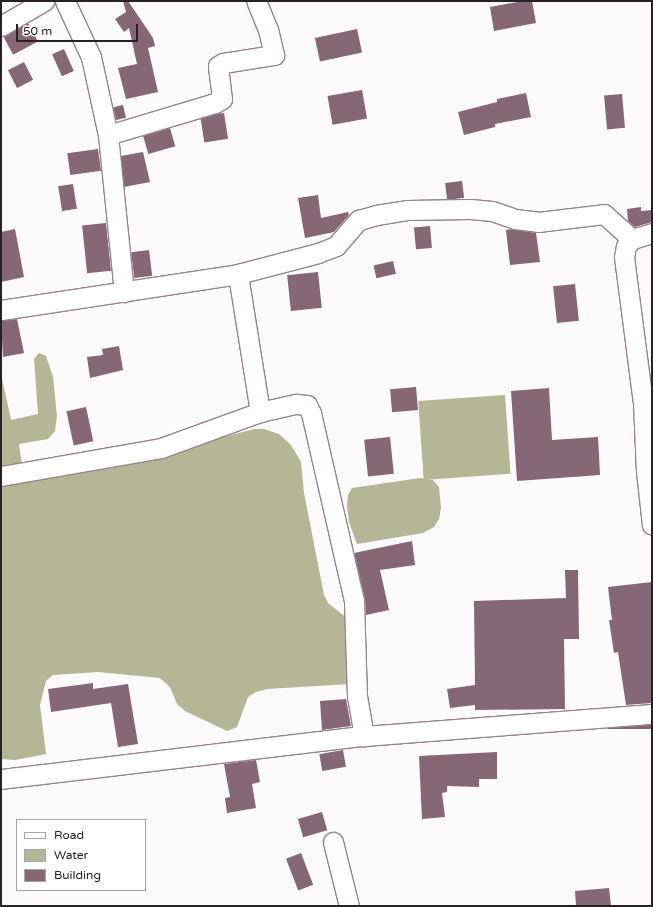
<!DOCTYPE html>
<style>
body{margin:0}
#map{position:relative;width:653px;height:907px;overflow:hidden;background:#fdfafb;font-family:"Varela Round",sans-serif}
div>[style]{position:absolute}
.water>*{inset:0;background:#b5b696;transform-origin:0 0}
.building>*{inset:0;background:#856775;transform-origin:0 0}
.roads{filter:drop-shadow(1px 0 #96858d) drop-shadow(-1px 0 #96858d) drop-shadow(0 1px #96858d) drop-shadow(0 -1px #96858d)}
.minor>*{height:19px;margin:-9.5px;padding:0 9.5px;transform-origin:9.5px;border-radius:9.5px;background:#fff}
span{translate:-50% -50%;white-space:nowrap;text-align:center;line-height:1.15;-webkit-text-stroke:3px #fff;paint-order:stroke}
.frame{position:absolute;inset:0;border:2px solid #282225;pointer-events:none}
.legend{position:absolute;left:16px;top:819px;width:130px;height:72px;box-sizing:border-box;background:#fff;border:1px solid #a9a7a8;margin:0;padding:5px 7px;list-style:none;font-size:12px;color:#282225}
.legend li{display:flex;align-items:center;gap:8px;height:20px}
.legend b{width:20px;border:1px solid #a9a7a8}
.scale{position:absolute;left:16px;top:24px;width:122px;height:18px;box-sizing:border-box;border:2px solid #282225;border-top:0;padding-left:5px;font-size:12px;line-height:14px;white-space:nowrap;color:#282225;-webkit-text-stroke:3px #fff;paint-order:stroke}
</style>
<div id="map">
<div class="water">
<div style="clip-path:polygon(39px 353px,46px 356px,53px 377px,57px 416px,55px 431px,48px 439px,19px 444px,22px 466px,1px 470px,1px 374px,11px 420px,38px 414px,34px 359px)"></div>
<div style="left:505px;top:395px;width:79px;height:87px;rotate:86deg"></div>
<div style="clip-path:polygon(254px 429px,264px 429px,279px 434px,291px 445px,301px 462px,304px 493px,324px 595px,328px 603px,347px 618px,350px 684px,267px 689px,256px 692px,248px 697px,237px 727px,227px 731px,185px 711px,177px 704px,170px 687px,160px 678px,98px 672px,53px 675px,46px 681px,40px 705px,46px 754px,15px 760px,1px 759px,1px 484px,109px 465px,145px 462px,204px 442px)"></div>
<div style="clip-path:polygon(420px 478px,433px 480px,439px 487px,441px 508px,439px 519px,434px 527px,423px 533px,357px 544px,349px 522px,347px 506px,348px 495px,352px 488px)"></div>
</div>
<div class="building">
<div style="clip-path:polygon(123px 1px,128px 1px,153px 38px,155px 46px,148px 48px,158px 92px,126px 99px,118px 68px,137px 64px,129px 28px,124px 32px,115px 19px,126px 12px)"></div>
<div style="clip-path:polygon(523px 1px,532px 1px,536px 23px,494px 31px,490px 7px)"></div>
<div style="left:28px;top:23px;width:21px;height:28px;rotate:62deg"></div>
<div style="left:357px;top:29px;width:24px;height:43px;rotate:78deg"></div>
<div style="left:64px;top:49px;width:24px;height:13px;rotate:66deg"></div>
<div style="left:24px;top:62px;width:20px;height:18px;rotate:63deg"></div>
<div style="left:362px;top:90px;width:29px;height:35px;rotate:80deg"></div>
<div style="clip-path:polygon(526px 93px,531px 117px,495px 124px,495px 127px,464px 135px,458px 112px,497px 102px,497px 99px)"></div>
<div style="left:622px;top:94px;width:34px;height:18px;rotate:85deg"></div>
<div style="left:123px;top:105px;width:13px;height:10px;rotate:77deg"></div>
<div style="left:224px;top:113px;width:26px;height:24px;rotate:81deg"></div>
<div style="left:170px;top:128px;width:19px;height:28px;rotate:74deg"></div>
<div style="left:98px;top:149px;width:22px;height:31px;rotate:82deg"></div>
<div style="clip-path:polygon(143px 152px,150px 182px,124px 187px,121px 156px)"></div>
<div style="left:462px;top:181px;width:17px;height:17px;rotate:83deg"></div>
<div style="left:73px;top:184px;width:25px;height:15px;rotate:81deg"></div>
<div style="clip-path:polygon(318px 195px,321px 218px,348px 212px,349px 215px,334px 232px,305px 238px,298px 198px)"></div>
<div style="clip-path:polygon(641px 207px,641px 211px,652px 210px,652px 222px,635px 227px,628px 221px,627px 209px)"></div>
<div style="left:106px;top:223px;width:48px;height:24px;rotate:84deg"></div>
<div style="left:430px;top:226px;width:22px;height:16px;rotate:85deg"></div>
<div style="clip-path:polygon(15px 229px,24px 277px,1px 282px,1px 232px)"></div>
<div style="clip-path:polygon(512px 229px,536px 233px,540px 262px,510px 265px,506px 230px)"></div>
<div style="left:149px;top:250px;width:26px;height:18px;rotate:83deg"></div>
<div style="left:393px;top:261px;width:13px;height:20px;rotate:77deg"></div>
<div style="left:318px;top:272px;width:36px;height:31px;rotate:84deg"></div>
<div style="left:575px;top:284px;width:37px;height:22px;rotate:84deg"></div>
<div style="clip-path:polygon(17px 319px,24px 353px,3px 357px,1px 321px)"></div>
<div style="clip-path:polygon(119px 346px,123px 370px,90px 378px,87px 357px,103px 355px,102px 349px)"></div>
<div style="left:416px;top:387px;width:23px;height:26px;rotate:85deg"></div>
<div style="clip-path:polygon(549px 388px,552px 440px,598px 437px,600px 475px,517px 481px,511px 391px)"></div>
<div style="left:86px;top:407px;width:35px;height:20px;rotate:78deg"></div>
<div style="left:390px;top:437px;width:37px;height:26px;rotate:84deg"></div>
<div style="clip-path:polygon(412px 541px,415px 565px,380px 570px,389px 610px,366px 615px,365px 599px,354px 553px)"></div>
<div style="clip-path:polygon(565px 570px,578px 570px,579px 639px,564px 639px,565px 709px,475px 710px,475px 705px,450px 708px,447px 689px,475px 685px,474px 601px,566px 598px)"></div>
<div style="clip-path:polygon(652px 582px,652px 703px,626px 705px,618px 652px,614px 653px,609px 620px,612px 620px,608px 587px)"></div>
<div style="clip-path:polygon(93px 683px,93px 689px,128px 684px,138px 744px,118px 747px,111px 703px,51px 712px,48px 689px)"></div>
<div style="clip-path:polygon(346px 699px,351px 726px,322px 730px,320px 701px)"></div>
<div style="left:652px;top:725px;width:4px;height:44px;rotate:90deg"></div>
<div style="left:343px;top:750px;width:17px;height:24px;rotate:80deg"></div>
<div style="clip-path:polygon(497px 752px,497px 779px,479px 779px,479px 787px,447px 786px,447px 792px,442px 793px,445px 817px,422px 819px,419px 756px)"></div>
<div style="clip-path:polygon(256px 760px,260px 782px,252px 784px,256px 808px,227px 813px,225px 798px,230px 797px,224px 764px)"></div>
<div style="left:322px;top:812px;width:19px;height:25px;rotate:74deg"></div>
<div style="left:301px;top:853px;width:34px;height:16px;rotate:69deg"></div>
<div style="clip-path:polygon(609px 888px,611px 906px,576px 906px,575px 891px)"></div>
</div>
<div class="roads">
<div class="minor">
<div style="left:65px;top:1px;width:62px;rotate:65.1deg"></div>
<div style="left:91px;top:57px;width:80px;rotate:77.7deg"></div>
<div style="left:108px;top:135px;width:158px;rotate:84.2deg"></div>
<div style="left:1px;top:26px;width:50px;rotate:-30.2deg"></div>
<div style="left:108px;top:135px;width:112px;rotate:-16.7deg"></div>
<div style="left:215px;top:103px;width:8px;rotate:-30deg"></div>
<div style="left:222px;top:99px;width:33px;rotate:-97deg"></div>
<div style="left:218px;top:66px;width:6px;rotate:-31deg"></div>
<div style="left:223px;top:63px;width:52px;rotate:-8.9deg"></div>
<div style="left:274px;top:55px;width:26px;rotate:-103deg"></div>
<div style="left:268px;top:30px;width:31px;rotate:-112deg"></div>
<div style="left:652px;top:233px;width:21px;rotate:163deg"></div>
<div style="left:632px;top:239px;width:9px;rotate:131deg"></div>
<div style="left:626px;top:246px;width:11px;rotate:100deg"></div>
<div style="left:624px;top:257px;width:147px;rotate:82.6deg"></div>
<div style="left:643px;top:403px;width:68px;rotate:87.5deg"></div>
<div style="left:646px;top:471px;width:54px;rotate:83.7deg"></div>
<div style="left:1px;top:310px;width:240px;rotate:-8.6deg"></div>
<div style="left:238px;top:274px;width:83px;rotate:-14.7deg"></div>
<div style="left:318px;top:253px;width:19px;rotate:-21deg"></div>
<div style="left:336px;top:246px;width:35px;rotate:-49deg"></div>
<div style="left:359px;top:220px;width:18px;rotate:-16deg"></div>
<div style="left:376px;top:215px;width:31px;rotate:-9deg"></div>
<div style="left:407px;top:210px;width:63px;rotate:-0.9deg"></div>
<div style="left:470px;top:209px;width:22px;rotate:5deg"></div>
<div style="left:492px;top:211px;width:24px;rotate:19deg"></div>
<div style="left:515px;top:219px;width:23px;rotate:7deg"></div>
<div style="left:538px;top:222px;width:66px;rotate:-6.9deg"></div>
<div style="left:604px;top:214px;width:38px;rotate:42deg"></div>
<div style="left:260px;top:412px;width:37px;rotate:-13deg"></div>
<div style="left:296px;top:404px;width:11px;rotate:5deg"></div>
<div style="left:307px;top:405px;width:9px;rotate:63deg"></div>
<div style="left:311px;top:413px;width:193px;rotate:77.1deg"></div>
<div style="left:354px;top:601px;width:95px;rotate:88.2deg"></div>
<div style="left:357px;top:696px;width:41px;rotate:80.1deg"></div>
<div style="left:1px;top:476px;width:162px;rotate:-9.9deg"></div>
<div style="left:161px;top:448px;width:105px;rotate:-20deg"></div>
<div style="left:260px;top:412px;width:140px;rotate:-99.1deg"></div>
<div style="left:1px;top:779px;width:366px;rotate:-6.8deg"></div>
<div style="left:364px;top:736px;width:289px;rotate:-4.4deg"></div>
<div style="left:333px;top:842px;width:66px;rotate:76deg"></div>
</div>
</div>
<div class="frame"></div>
<ul class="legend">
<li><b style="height:5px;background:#fff"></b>Road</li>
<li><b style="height:11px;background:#b5b696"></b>Water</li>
<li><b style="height:11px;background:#856775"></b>Building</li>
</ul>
<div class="scale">50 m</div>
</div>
